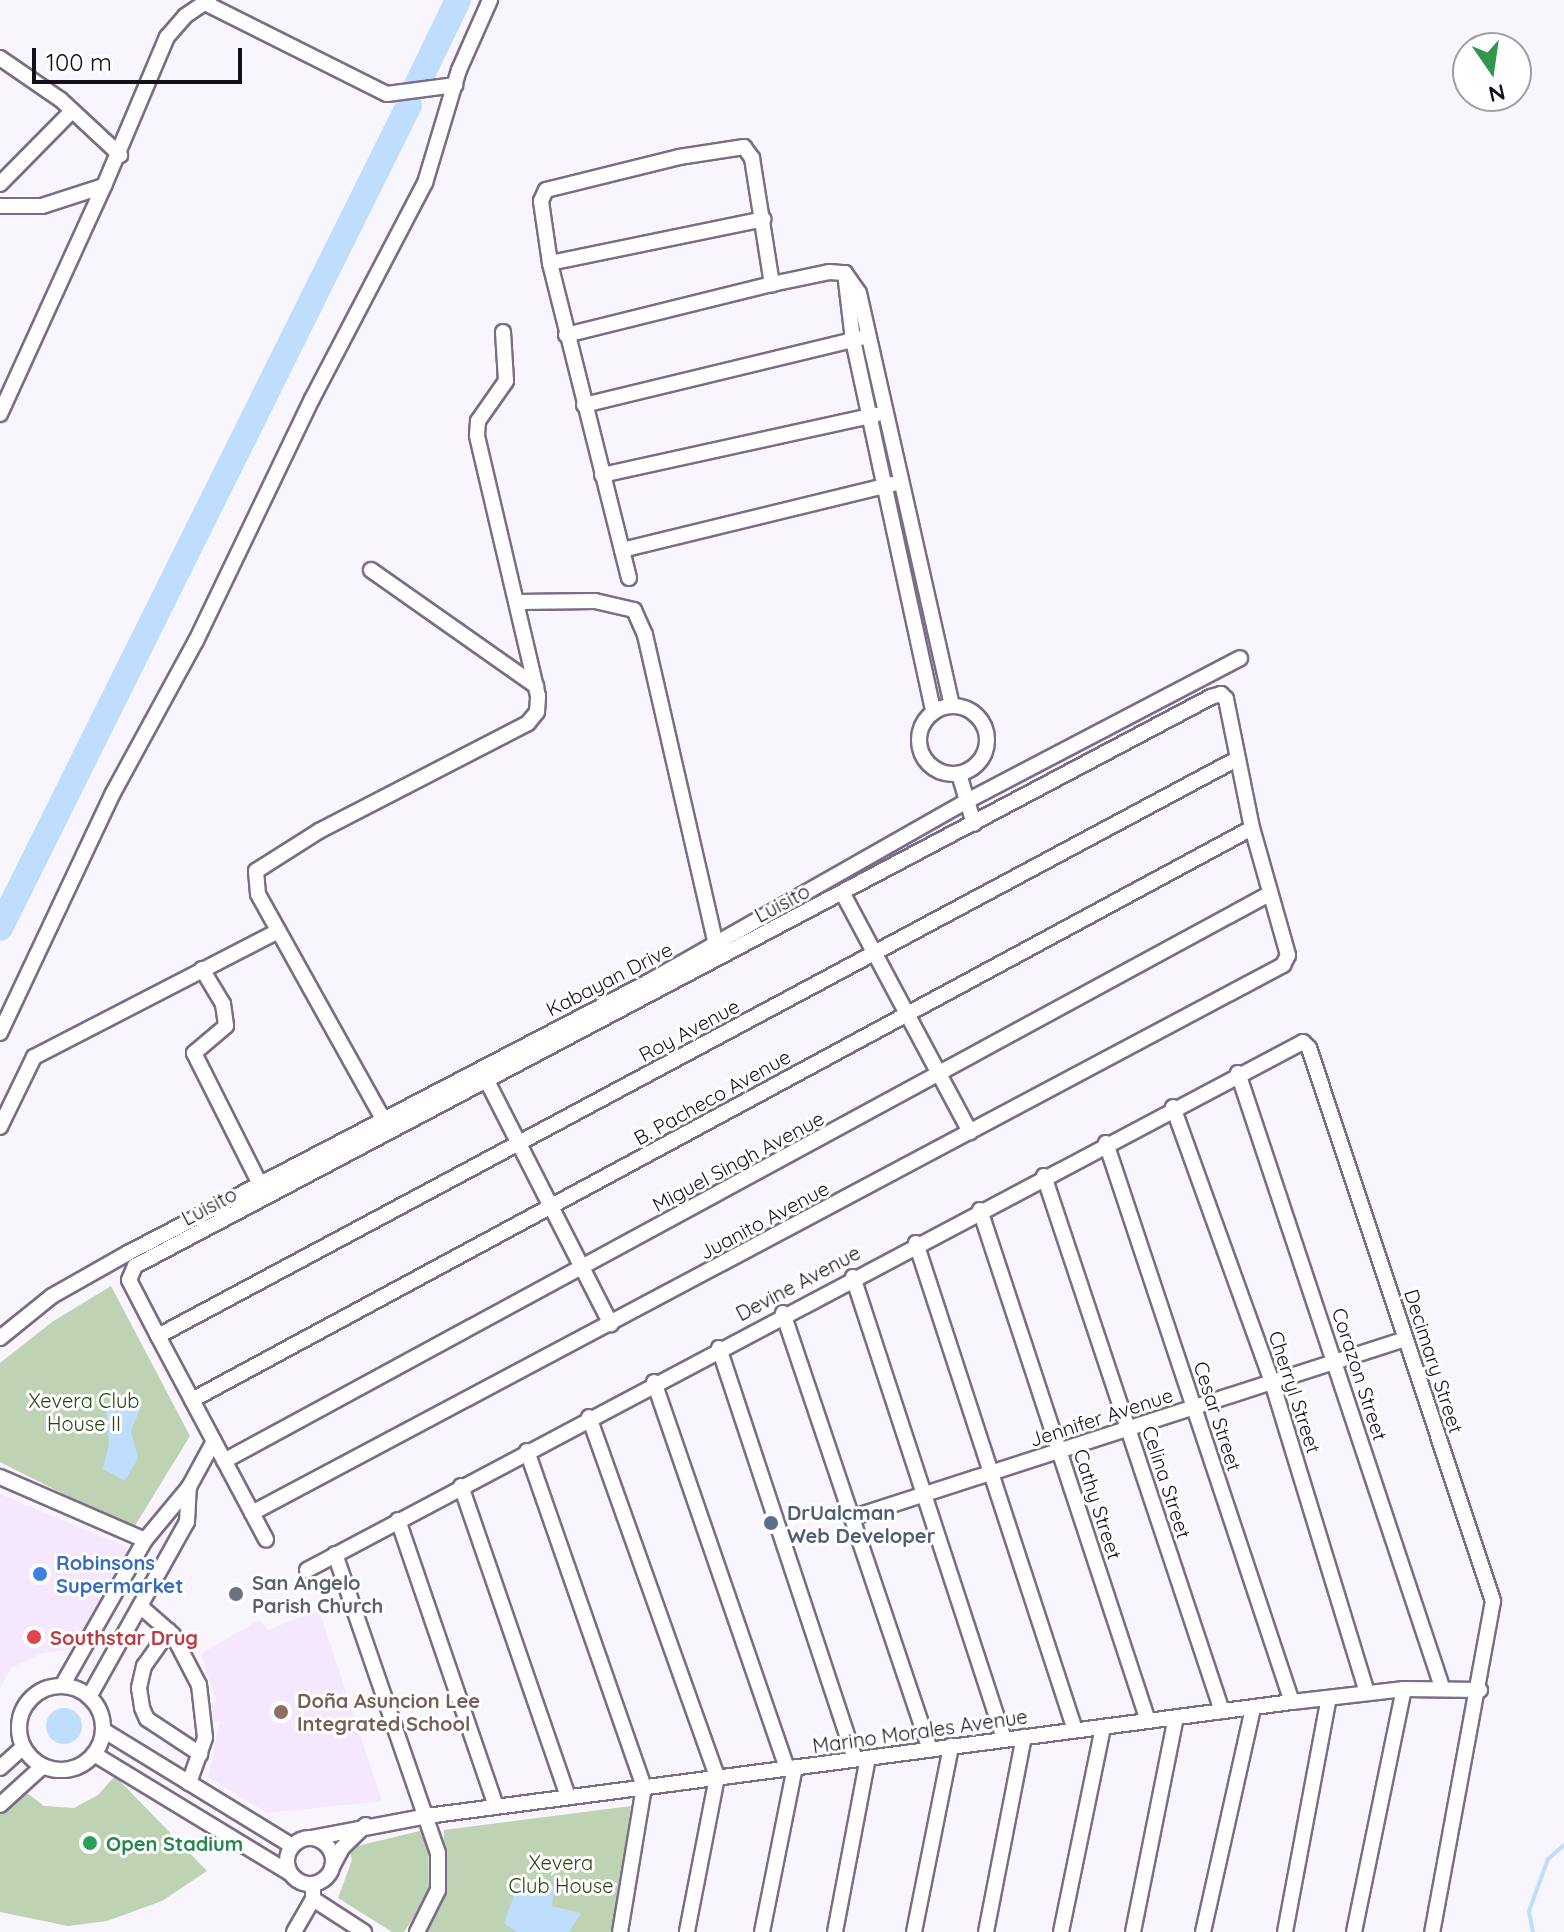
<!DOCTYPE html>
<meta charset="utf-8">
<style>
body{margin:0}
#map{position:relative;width:1564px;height:1932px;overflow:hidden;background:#f9f5fc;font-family:Quicksand,sans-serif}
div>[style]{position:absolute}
.built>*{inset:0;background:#f4e7fe}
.green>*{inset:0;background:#bed3b3}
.water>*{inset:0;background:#bfddfc}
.round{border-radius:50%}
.stream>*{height:4px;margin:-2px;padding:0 2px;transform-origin:2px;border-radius:2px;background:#bfddfc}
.river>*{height:26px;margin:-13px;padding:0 13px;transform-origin:13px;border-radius:13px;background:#bfddfc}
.roads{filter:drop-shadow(2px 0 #7b6c87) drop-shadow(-2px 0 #7b6c87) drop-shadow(0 2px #7b6c87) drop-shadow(0 -2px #7b6c87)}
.minor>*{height:14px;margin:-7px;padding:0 7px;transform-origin:7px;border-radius:7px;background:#fff}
.minor>.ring{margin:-7px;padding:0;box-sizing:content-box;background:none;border:14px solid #fff;border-radius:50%}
.dots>*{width:22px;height:22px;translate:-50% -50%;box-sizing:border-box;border:4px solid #fff;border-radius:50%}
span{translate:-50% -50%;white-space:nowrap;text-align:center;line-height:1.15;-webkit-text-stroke:6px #fff;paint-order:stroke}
.street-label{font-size:20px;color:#150f19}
.park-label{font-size:20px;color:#264310}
.service-label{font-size:20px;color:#4e5e75;font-weight:700}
.left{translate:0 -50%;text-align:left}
.shop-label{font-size:20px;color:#366cbe;font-weight:700}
.worship-label{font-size:20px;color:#5b616d;font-weight:700}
.health-label{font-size:20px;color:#be3a42;font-weight:700}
.education-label{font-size:20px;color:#785e54;font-weight:700}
.leisure-label{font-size:20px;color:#27864d;font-weight:700}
.north{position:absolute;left:1452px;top:32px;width:80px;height:80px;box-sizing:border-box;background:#fff;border:2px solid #a19fa3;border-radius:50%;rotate:167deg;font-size:22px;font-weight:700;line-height:32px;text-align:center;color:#150f19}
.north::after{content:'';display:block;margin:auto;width:28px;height:36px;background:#32964b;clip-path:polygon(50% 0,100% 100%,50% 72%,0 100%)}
.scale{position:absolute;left:32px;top:48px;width:210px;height:36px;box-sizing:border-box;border:4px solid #150f19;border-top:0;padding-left:10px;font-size:24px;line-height:28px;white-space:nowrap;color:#150f19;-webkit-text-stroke:6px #fff;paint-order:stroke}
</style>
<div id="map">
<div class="built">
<div style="clip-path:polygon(0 1494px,131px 1549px,74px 1649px,42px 1653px,11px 1668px,0 1688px)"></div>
<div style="clip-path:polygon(319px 1610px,382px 1801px,267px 1813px,208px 1777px,220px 1721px,212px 1721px,209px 1704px,217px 1702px,201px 1654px,259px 1620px,268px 1630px)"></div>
</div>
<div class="green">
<div style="clip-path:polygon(111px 1286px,190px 1436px,133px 1529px,0 1462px,0 1363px,52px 1322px)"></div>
<div style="clip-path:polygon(115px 1776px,207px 1871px,162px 1901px,107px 1921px,68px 1926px,0 1912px,0 1814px,23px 1790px,44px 1806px,74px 1808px,98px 1795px)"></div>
<div style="clip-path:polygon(631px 1806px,614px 1932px,423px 1932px,443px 1862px,444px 1830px)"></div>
<div style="clip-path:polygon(428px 1829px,429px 1893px,404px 1932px,392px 1932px,338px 1898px,352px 1860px,349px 1848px)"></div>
</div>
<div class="water">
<div style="clip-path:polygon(132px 1396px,140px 1409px,131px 1431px,138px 1458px,125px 1481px,103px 1469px,109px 1444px,106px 1410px)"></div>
<div class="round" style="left:46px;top:1708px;width:36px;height:36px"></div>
<div style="clip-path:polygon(554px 1886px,552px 1906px,581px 1913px,569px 1932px,517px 1932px,504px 1923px,517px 1888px)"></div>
</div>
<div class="stream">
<div style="left:1533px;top:1932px;width:21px;rotate:-101deg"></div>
<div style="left:1529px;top:1911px;width:55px;rotate:-69.9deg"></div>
<div style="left:1548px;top:1859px;width:21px;rotate:-41deg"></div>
</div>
<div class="river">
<div style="left:417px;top:85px;width:94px;rotate:-64.2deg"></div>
<div style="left:0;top:928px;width:919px;rotate:-63.57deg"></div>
</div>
<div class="roads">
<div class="minor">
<div style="left:207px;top:4px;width:201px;rotate:26.6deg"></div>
<div style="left:387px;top:94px;width:69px;rotate:-7.5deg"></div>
<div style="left:0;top:58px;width:74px;rotate:34.5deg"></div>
<div style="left:61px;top:100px;width:81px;rotate:43deg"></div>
<div style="left:0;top:184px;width:103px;rotate:-45.4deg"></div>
<div style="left:0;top:206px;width:42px"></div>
<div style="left:42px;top:206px;width:65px;rotate:-17.9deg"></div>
<div style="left:104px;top:186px;width:162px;rotate:-67.1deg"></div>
<div style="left:167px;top:37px;width:28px;rotate:-49deg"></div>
<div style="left:185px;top:16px;width:29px;rotate:-34deg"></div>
<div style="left:550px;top:263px;width:218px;rotate:-11.6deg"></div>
<div style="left:845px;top:273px;width:67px;rotate:83.2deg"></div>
<div style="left:853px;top:340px;width:380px;rotate:77.8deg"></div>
<div style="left:566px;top:335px;width:212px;rotate:-13.9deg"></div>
<div style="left:772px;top:284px;width:58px;rotate:-11.9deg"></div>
<div style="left:829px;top:272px;width:16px;rotate:4deg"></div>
<div style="left:845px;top:273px;width:24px;rotate:55deg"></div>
<div style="left:859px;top:293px;width:422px;rotate:77.3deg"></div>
<div style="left:584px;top:405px;width:284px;rotate:-13.6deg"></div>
<div style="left:0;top:414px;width:251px;rotate:-65.5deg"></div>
<div style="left:602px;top:475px;width:280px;rotate:-12.4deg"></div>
<div style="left:622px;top:550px;width:283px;rotate:-13.7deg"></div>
<div style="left:371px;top:570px;width:202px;rotate:35.1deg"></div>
<div style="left:629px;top:578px;width:325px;rotate:-104.1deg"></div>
<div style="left:550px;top:263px;width:63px;rotate:-98.3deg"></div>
<div style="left:541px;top:201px;width:12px;rotate:-66deg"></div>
<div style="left:546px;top:190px;width:137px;rotate:-13.9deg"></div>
<div style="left:679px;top:157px;width:66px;rotate:-8.7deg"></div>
<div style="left:744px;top:147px;width:14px;rotate:54deg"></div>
<div style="left:752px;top:158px;width:128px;rotate:81deg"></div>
<div style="left:518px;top:602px;width:77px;rotate:-0.7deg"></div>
<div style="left:595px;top:601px;width:40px;rotate:13deg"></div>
<div style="left:634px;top:610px;width:27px;rotate:66deg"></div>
<div style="left:645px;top:635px;width:318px;rotate:77.1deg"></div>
<div class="ring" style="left:919px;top:706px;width:54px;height:54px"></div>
<div style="left:959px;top:774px;width:52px;rotate:73.3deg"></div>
<div style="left:843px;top:894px;width:270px;rotate:61.9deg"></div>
<div style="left:202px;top:969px;width:41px;rotate:59deg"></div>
<div style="left:223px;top:1004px;width:22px;rotate:82deg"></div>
<div style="left:226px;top:1026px;width:42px;rotate:139.8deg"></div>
<div style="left:194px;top:1053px;width:147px;rotate:63.3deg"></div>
<div style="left:0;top:1033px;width:265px;rotate:-64.8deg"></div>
<div style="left:113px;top:793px;width:173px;rotate:-61.4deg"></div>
<div style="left:196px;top:641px;width:268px;rotate:-64.4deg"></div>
<div style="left:312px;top:399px;width:244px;rotate:-62.4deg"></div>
<div style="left:425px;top:183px;width:118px;rotate:-73.3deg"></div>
<div style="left:459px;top:70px;width:77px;rotate:-66.1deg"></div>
<div style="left:1238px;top:1073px;width:647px;rotate:71.62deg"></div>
<div style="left:487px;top:1081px;width:273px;rotate:63deg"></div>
<div style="left:1173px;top:1107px;width:292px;rotate:70.2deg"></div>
<div style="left:1272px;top:1382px;width:325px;rotate:73deg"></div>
<div style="left:382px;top:1117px;width:255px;rotate:-119.1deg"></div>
<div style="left:258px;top:894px;width:23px;rotate:-95deg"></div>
<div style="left:256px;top:871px;width:75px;rotate:-32.4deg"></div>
<div style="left:319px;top:831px;width:235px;rotate:-27.3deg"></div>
<div style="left:528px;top:723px;width:14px;rotate:-51deg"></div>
<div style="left:537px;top:712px;width:16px;rotate:-86deg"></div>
<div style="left:538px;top:696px;width:268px;rotate:-103.2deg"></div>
<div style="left:477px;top:435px;width:14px;rotate:-86deg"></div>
<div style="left:478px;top:421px;width:49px;rotate:-55deg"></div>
<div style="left:506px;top:381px;width:49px;rotate:-93.5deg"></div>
<div style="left:0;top:1127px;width:78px;rotate:-64.1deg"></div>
<div style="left:34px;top:1057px;width:275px;rotate:-27.3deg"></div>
<div style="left:1106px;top:1143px;width:589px;rotate:71.6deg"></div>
<div style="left:1044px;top:1176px;width:564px;rotate:71.6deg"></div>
<div style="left:980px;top:1210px;width:538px;rotate:71.8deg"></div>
<div style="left:916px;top:1243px;width:512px;rotate:71.92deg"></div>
<div style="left:853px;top:1277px;width:487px;rotate:71.9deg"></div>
<div style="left:783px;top:1313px;width:460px;rotate:71.4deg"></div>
<div style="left:158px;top:1336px;width:1224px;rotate:-28.14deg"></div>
<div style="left:0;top:1338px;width:67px;rotate:-38.9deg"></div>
<div style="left:52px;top:1296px;width:87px;rotate:-29.5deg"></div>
<div style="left:128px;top:1253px;width:589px;rotate:-27.52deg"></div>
<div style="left:650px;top:981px;width:365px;rotate:-29.6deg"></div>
<div style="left:967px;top:801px;width:308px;rotate:-27.6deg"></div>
<div style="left:719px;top:1348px;width:433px;rotate:71.7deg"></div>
<div style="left:654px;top:1382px;width:408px;rotate:71deg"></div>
<div style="left:192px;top:1400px;width:1204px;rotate:-28.35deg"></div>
<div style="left:589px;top:1417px;width:382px;rotate:70.4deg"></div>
<div style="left:717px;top:1777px;width:158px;rotate:101deg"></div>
<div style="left:527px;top:1451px;width:356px;rotate:70.8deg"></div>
<div style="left:644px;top:1787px;width:147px;rotate:99.4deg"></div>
<div style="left:224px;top:1461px;width:1189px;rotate:-28.48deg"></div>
<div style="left:0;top:1477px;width:158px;rotate:23.5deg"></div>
<div style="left:461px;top:1486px;width:329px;rotate:71deg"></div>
<div style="left:252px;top:1513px;width:1168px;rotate:-27.99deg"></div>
<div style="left:1283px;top:965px;width:11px;rotate:-63deg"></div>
<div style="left:1288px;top:955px;width:132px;rotate:-105.8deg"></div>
<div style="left:1252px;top:828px;width:132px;rotate:-101.4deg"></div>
<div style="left:1226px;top:699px;width:7px;rotate:-135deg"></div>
<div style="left:1221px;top:694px;width:10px;rotate:163deg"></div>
<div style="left:1211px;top:697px;width:1217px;rotate:152.13deg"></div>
<div style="left:135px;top:1266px;width:15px;rotate:113deg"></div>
<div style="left:129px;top:1280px;width:63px;rotate:62.6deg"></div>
<div style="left:158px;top:1336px;width:200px;rotate:62deg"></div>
<div style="left:252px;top:1513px;width:30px;rotate:62deg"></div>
<div style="left:854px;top:1517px;width:579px;rotate:-17.9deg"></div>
<div style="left:398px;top:1520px;width:303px;rotate:71.1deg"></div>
<div style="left:335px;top:1554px;width:316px;rotate:71deg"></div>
<div style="left:438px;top:1853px;width:37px;rotate:90deg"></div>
<div style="left:438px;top:1890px;width:47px;rotate:116.6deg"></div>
<div style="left:307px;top:1570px;width:1127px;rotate:-27.93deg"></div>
<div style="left:1303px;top:1042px;width:8px;rotate:45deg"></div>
<div style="left:1309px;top:1048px;width:583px;rotate:71.6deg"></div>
<div style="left:1493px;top:1601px;width:337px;rotate:100.4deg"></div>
<div style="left:140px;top:1606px;width:44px;rotate:41.3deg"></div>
<div style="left:173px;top:1635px;width:56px;rotate:62.5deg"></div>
<div style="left:199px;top:1685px;width:53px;rotate:83.5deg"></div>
<div style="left:205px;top:1738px;width:48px;rotate:109.6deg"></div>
<div style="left:169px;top:1631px;width:43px;rotate:125.5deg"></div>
<div style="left:144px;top:1666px;width:23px;rotate:103deg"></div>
<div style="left:139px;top:1688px;width:20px;rotate:81deg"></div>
<div style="left:142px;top:1708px;width:12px;rotate:66deg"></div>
<div style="left:147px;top:1719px;width:64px;rotate:33.4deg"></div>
<div style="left:62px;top:1686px;width:168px;rotate:-60.4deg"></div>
<div style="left:145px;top:1540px;width:69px;rotate:-50.3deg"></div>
<div style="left:189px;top:1487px;width:52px;rotate:-61.5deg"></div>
<div class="ring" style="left:19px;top:1686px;width:70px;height:70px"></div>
<div style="left:89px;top:1697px;width:201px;rotate:-60.8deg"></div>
<div style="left:187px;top:1522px;width:35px;rotate:-87deg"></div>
<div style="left:103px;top:1730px;width:222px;rotate:31.5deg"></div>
<div style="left:94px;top:1754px;width:229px;rotate:31.3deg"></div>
<div style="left:0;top:1768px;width:31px;rotate:-42deg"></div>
<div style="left:0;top:1805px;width:58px;rotate:-42.2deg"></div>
<div style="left:312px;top:1838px;width:117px;rotate:-10.8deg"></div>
<div style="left:427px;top:1816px;width:872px;rotate:-7.51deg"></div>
<div style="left:1292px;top:1702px;width:113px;rotate:-6.6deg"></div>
<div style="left:1404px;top:1689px;width:76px;rotate:0.8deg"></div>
<div class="ring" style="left:287px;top:1838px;width:32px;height:32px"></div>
<div style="left:332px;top:1867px;width:21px;rotate:-62deg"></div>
<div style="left:342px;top:1848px;width:33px;rotate:-44deg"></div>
<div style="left:313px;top:1884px;width:15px;rotate:90deg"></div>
<div style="left:313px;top:1899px;width:61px;rotate:32.9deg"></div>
<div style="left:294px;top:1932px;width:38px;rotate:-60deg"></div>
<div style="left:762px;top:1932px;width:168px;rotate:-78.7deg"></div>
<div style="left:835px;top:1932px;width:177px;rotate:-79.3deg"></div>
<div style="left:914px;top:1932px;width:190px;rotate:-78.7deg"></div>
<div style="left:986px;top:1932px;width:199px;rotate:-79deg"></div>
<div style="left:1061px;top:1932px;width:209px;rotate:-78.4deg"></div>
<div style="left:1133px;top:1932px;width:219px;rotate:-78.7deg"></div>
<div style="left:1203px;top:1932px;width:230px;rotate:-77.4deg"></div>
<div style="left:1285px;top:1932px;width:238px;rotate:-79.4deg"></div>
<div style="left:1354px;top:1932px;width:248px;rotate:-78.4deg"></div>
</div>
</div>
<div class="dots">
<div style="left:771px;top:1523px;background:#5c6f8a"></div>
<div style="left:40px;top:1574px;background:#3f7fe0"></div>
<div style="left:236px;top:1594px;background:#6b7280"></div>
<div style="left:34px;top:1637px;background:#e0444e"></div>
<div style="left:281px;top:1712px;background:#8d6e63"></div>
<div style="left:90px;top:1843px;background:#2e9e5b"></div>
</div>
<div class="street-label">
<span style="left:782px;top:903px;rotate:-28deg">Luisito</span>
<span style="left:609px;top:979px;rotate:-27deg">Kabayan Drive</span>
<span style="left:689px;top:1030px;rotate:-28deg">Roy Avenue</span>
<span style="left:712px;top:1097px;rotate:-29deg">B. Pacheco Avenue</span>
<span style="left:738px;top:1161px;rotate:-28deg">Miguel Singh Avenue</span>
<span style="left:209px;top:1206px;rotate:-28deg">Luisito</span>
<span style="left:764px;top:1220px;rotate:-28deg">Juanito Avenue</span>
<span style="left:798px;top:1283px;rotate:-28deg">Devine Avenue</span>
<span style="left:1434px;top:1361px;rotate:72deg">Decimary Street</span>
<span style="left:1360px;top:1374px;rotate:72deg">Corazon Street</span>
<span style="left:1295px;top:1392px;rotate:72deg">Cherryl Street</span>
<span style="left:1218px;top:1416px;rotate:72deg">Cesar Street</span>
<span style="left:1101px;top:1417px;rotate:-18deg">Jennifer Avenue</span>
<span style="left:1167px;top:1482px;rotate:72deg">Celina Street</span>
<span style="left:1098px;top:1504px;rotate:72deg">Cathy Street</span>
<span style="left:920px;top:1731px;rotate:-8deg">Marino Morales Avenue</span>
</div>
<div class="park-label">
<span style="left:84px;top:1412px">Xevera Club<br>House II</span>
<span style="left:561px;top:1874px">Xevera<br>Club House</span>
</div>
<div class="service-label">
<span class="left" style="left:787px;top:1524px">DrUalcman<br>Web Developer</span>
</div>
<div class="shop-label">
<span class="left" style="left:56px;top:1574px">Robinsons<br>Supermarket</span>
</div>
<div class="worship-label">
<span class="left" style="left:252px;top:1594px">San Angelo<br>Parish Church</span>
</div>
<div class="health-label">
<span class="left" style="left:50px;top:1637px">Southstar Drug</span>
</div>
<div class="education-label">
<span class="left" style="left:297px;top:1712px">Doña Asuncion Lee<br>Integrated School</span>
</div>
<div class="leisure-label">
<span class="left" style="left:106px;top:1843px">Open Stadium</span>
</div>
<div class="north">N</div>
<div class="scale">100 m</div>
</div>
